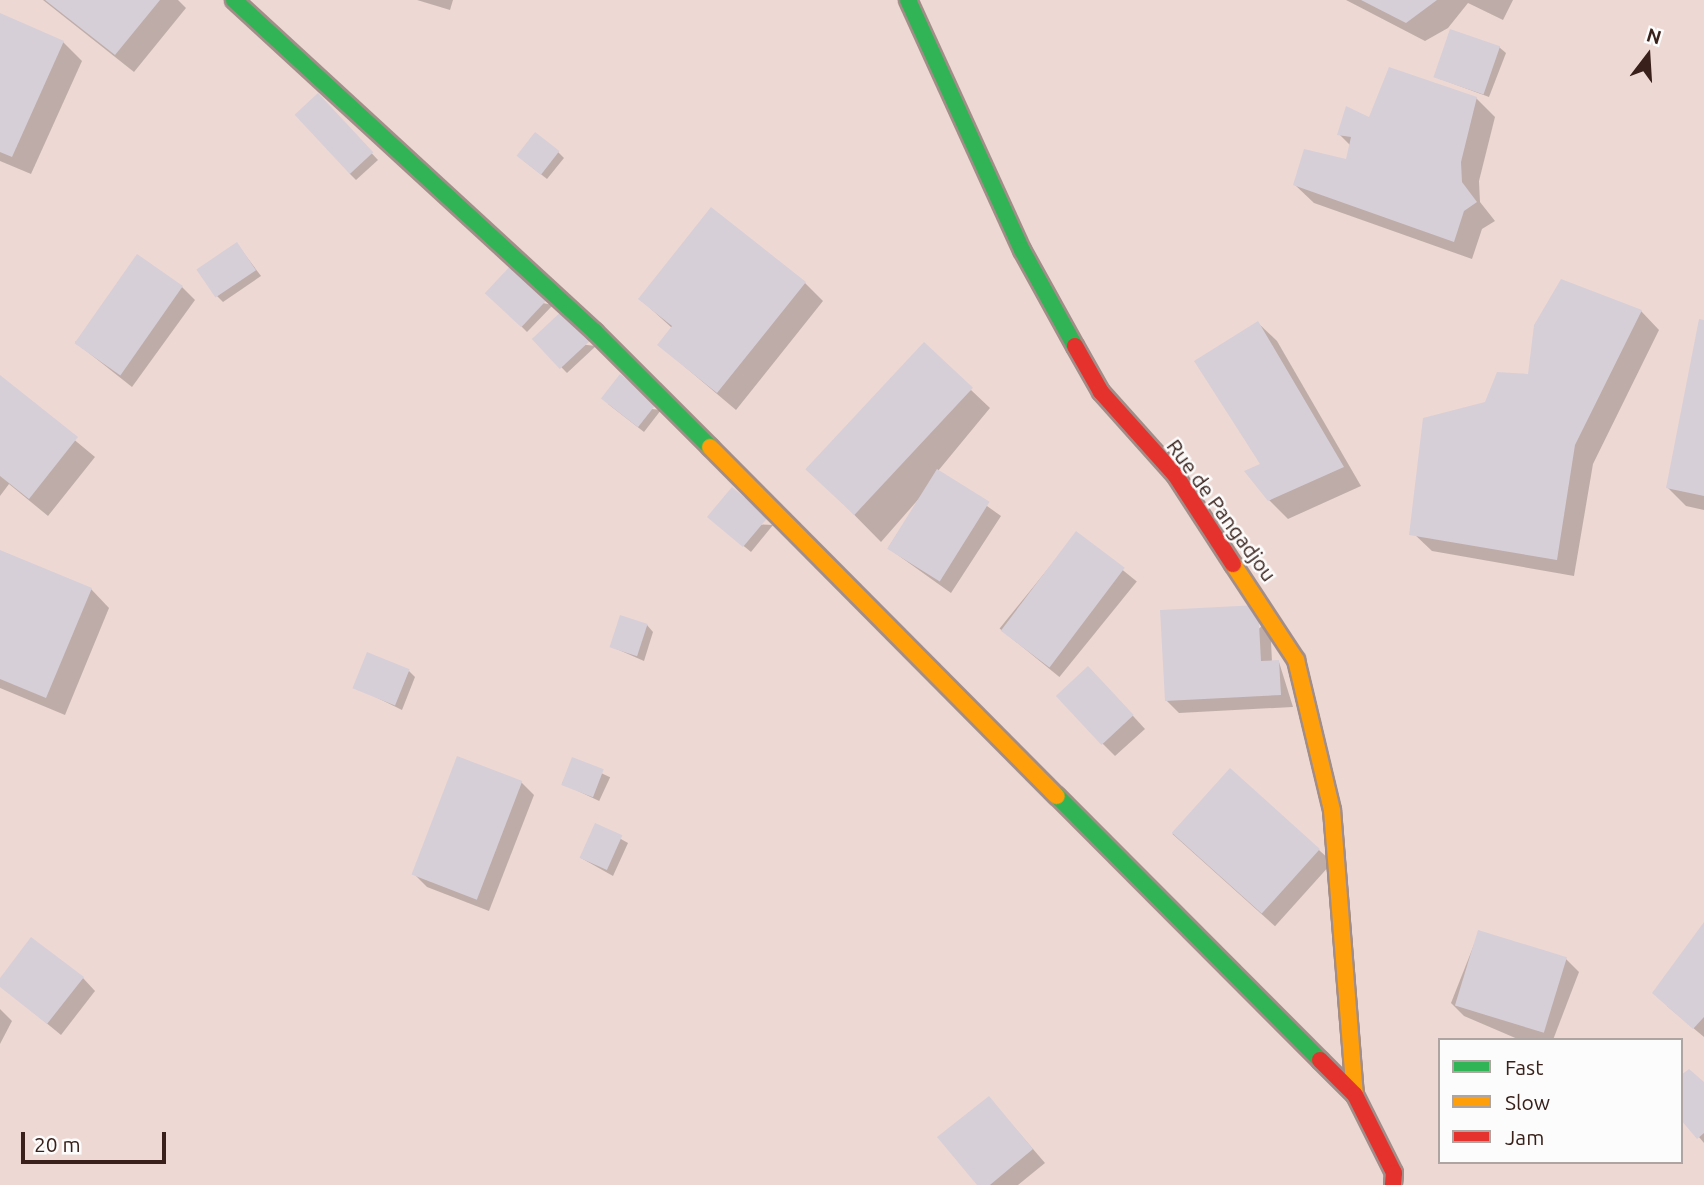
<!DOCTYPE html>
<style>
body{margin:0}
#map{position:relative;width:1704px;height:1185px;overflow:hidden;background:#eed8d3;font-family:Ubuntu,sans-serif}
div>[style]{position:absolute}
.shadow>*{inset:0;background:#0003;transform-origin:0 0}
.building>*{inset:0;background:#d6cfd7;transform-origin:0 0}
.roads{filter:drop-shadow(2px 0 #a28d89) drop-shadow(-2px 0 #a28d89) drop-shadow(0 2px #a28d89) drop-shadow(0 -2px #a28d89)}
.fast>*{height:16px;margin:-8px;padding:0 8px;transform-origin:8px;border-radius:8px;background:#30b455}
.slow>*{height:16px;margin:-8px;padding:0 8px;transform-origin:8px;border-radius:8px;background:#ff9f0a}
.jam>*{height:16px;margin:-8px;padding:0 8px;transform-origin:8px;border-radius:8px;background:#e5322d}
span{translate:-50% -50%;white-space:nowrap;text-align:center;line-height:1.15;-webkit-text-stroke:5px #fcfcfc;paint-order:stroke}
.street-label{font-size:21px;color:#39201a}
.legend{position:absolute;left:1438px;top:1038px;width:245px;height:126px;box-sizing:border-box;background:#fcfcfc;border:2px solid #aea4a2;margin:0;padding:9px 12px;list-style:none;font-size:21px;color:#39201a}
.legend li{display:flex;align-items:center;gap:14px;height:35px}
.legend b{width:35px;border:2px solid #aea4a2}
.north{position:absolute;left:1613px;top:21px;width:70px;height:70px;-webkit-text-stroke:5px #fcfcfc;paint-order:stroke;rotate:17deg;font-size:19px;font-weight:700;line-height:28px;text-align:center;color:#39201a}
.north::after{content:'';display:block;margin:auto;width:24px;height:32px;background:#39201a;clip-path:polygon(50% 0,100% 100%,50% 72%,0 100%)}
.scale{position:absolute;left:21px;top:1132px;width:145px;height:32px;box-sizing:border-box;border:4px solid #39201a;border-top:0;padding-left:9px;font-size:21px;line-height:24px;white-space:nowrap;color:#39201a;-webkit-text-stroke:5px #fcfcfc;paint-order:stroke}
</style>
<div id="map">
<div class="shadow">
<div style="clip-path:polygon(43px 0,178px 0,186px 8px,134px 72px)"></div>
<div style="clip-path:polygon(417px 0,453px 0,450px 10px)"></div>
<div style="clip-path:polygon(1346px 0,1513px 0,1503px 20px,1468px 3px,1448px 28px,1425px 41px)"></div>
<div style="clip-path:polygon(0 14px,63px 42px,82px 61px,31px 174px,0 161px)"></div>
<div style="clip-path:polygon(1499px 47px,1506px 53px,1489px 97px,1435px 77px)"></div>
<div style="clip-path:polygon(318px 96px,378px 160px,356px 180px,350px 174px)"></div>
<div style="clip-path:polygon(1476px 98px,1495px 117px,1479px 181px,1480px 202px,1495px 221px,1482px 229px,1472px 259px,1314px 203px,1295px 185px,1347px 162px,1351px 146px,1339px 134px,1370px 119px)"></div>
<div style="clip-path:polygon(558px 152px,564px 158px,547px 179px,524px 161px)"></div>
<div style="clip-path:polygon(237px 244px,261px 276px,223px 302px,217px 296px)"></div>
<div style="clip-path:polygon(805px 283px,823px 301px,736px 410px,659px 345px,672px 328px,640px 299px)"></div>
<div style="clip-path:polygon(182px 287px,195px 300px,132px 387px,75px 342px)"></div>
<div style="clip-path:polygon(487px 292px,553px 305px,527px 332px)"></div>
<div style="clip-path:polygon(1641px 311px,1659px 330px,1593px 464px,1574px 576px,1432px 551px,1413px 533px,1487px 403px)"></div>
<div style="clip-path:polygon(1704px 322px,1704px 510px,1686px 506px,1668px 488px)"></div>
<div style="clip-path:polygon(1258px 323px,1277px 341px,1361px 486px,1288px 519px,1269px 500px,1262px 464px)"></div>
<div style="clip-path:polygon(534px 339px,596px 346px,567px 373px)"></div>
<div style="clip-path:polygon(0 378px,95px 457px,48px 516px,9px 484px,0 496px)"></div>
<div style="clip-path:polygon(971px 390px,990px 408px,938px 471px,1001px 516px,951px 593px,888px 548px,923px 494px,881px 542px,815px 475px)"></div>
<div style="clip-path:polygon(608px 404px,661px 410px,644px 432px)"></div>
<div style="clip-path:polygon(716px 523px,773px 525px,751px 552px)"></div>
<div style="left:1077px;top:533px;width:77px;height:123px;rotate:39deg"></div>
<div style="clip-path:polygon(0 552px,91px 589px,109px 608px,65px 715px,0 688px)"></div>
<div style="clip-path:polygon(1270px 620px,1272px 662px,1279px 662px,1293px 707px,1179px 713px,1166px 700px)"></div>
<div style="clip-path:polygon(647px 625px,653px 632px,644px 661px,612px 647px)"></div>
<div style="clip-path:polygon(409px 671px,415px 677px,402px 710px,355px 687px)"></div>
<div style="clip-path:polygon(1101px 681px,1145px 729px,1115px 756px,1102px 743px)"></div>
<div style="left:573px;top:760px;width:41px;height:26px;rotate:25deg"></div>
<div style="left:1230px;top:770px;width:138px;height:86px;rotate:42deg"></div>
<div style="clip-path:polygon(521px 782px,534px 795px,489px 911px,427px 887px,414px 874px)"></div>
<div style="clip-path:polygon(596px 825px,628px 843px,613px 876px,581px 858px)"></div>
<div style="clip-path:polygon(1704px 925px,1704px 1037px,1667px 1006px)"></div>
<div style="clip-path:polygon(1479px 932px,1566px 959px,1579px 972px,1553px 1040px,1520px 1040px,1464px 1016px,1451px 1003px)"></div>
<div style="clip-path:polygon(83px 978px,95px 991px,61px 1035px,0 985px,0 980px)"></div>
<div style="clip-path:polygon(0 1009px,12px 1021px,0 1044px)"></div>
<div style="clip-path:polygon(1704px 1085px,1704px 1143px,1699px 1137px)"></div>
<div style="clip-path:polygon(989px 1098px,1045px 1163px,1018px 1185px,979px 1185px)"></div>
</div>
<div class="building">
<div style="clip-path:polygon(45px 0,160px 0,115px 55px)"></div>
<div style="clip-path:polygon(1361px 0,1437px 0,1406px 23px)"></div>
<div style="clip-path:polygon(0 13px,64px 41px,12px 157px,0 152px)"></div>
<div style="left:1450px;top:29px;width:53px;height:51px;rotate:19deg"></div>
<div style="clip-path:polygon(1389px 67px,1477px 97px,1461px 162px,1462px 182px,1477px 202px,1464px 211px,1454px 242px,1293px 185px,1304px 149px,1346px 159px,1351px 137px,1337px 135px,1346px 106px,1369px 117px)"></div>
<div style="left:318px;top:93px;width:81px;height:32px;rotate:47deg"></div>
<div style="left:535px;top:132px;width:31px;height:30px;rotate:38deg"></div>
<div style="clip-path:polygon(711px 207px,806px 282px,717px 393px,657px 345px,672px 326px,638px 299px)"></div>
<div style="left:237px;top:242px;width:34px;height:49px;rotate:56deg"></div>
<div style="left:137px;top:254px;width:56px;height:109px;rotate:35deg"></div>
<div style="left:512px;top:264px;width:50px;height:40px;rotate:43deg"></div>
<div style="clip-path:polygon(1561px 279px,1642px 310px,1575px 445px,1557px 560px,1409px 535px,1423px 418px,1485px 402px,1497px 372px,1528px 374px,1534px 325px)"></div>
<div style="left:564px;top:309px;width:41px;height:44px;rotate:47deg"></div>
<div style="clip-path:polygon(1699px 319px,1704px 320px,1704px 496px,1666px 488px)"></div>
<div style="clip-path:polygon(1258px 321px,1344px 467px,1268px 501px,1244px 471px,1260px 464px,1194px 361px)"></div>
<div style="left:924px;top:342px;width:67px;height:174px;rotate:43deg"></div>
<div style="left:620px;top:374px;width:47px;height:31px;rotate:38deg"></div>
<div style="clip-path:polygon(0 375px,78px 437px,29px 499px,0 476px)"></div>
<div style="left:937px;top:469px;width:62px;height:94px;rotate:32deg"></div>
<div style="left:732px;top:487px;width:47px;height:39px;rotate:40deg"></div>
<div style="left:1076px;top:531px;width:61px;height:125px;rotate:37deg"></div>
<div style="clip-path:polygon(0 550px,92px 588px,46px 698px,0 679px)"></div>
<div style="clip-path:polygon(1258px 605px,1261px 661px,1279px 660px,1281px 695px,1165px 701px,1160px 610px)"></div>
<div style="left:620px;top:615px;width:29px;height:34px;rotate:18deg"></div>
<div style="left:367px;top:652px;width:46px;height:39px;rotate:22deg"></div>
<div style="left:1088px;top:666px;width:67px;height:44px;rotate:47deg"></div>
<div style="left:457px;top:756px;width:70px;height:127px;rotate:21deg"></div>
<div style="left:572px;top:757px;width:34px;height:30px;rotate:21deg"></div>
<div style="left:1230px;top:768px;width:121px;height:87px;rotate:42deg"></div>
<div style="left:595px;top:823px;width:30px;height:38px;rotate:24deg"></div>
<div style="clip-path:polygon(1704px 922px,1704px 1017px,1693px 1029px,1652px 993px)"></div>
<div style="left:1478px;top:930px;width:93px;height:79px;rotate:17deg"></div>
<div style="clip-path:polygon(31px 937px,84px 977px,47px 1024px,0 987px,0 978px)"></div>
<div style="clip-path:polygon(1689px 1069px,1704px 1082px,1704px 1133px,1697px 1139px,1681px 1120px,1681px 1075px)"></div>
<div style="clip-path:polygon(989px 1096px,1033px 1149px,990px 1185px,977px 1185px,937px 1137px)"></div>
</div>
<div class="roads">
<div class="fast">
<div style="left:234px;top:0;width:490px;rotate:42.6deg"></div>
<div style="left:595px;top:332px;width:163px;rotate:45deg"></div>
<div style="left:908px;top:0;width:275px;rotate:65.5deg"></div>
<div style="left:1022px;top:250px;width:110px;rotate:61.1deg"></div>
<div style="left:1057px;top:796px;width:373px;rotate:45.1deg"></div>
</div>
<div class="slow">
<div style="left:710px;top:447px;width:492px;rotate:45.2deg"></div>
<div style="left:1233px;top:564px;width:115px;rotate:56.7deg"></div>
<div style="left:1296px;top:660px;width:154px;rotate:76.5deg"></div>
<div style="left:1332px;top:810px;width:286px;rotate:85.4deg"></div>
</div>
<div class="jam">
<div style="left:1075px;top:346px;width:53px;rotate:60.5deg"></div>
<div style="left:1101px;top:392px;width:113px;rotate:48.2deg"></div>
<div style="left:1176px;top:476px;width:105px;rotate:57.1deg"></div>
<div style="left:1320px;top:1060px;width:49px;rotate:45deg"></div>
<div style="left:1355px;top:1095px;width:87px;rotate:63.4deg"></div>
<div style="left:1394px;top:1173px;width:12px;rotate:95deg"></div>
</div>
</div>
<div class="street-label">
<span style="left:1222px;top:510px;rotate:54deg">Rue de Pangadjou</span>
</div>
<ul class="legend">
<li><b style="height:9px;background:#30b455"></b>Fast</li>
<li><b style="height:9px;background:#ff9f0a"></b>Slow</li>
<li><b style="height:9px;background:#e5322d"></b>Jam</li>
</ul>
<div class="north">N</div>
<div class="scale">20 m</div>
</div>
